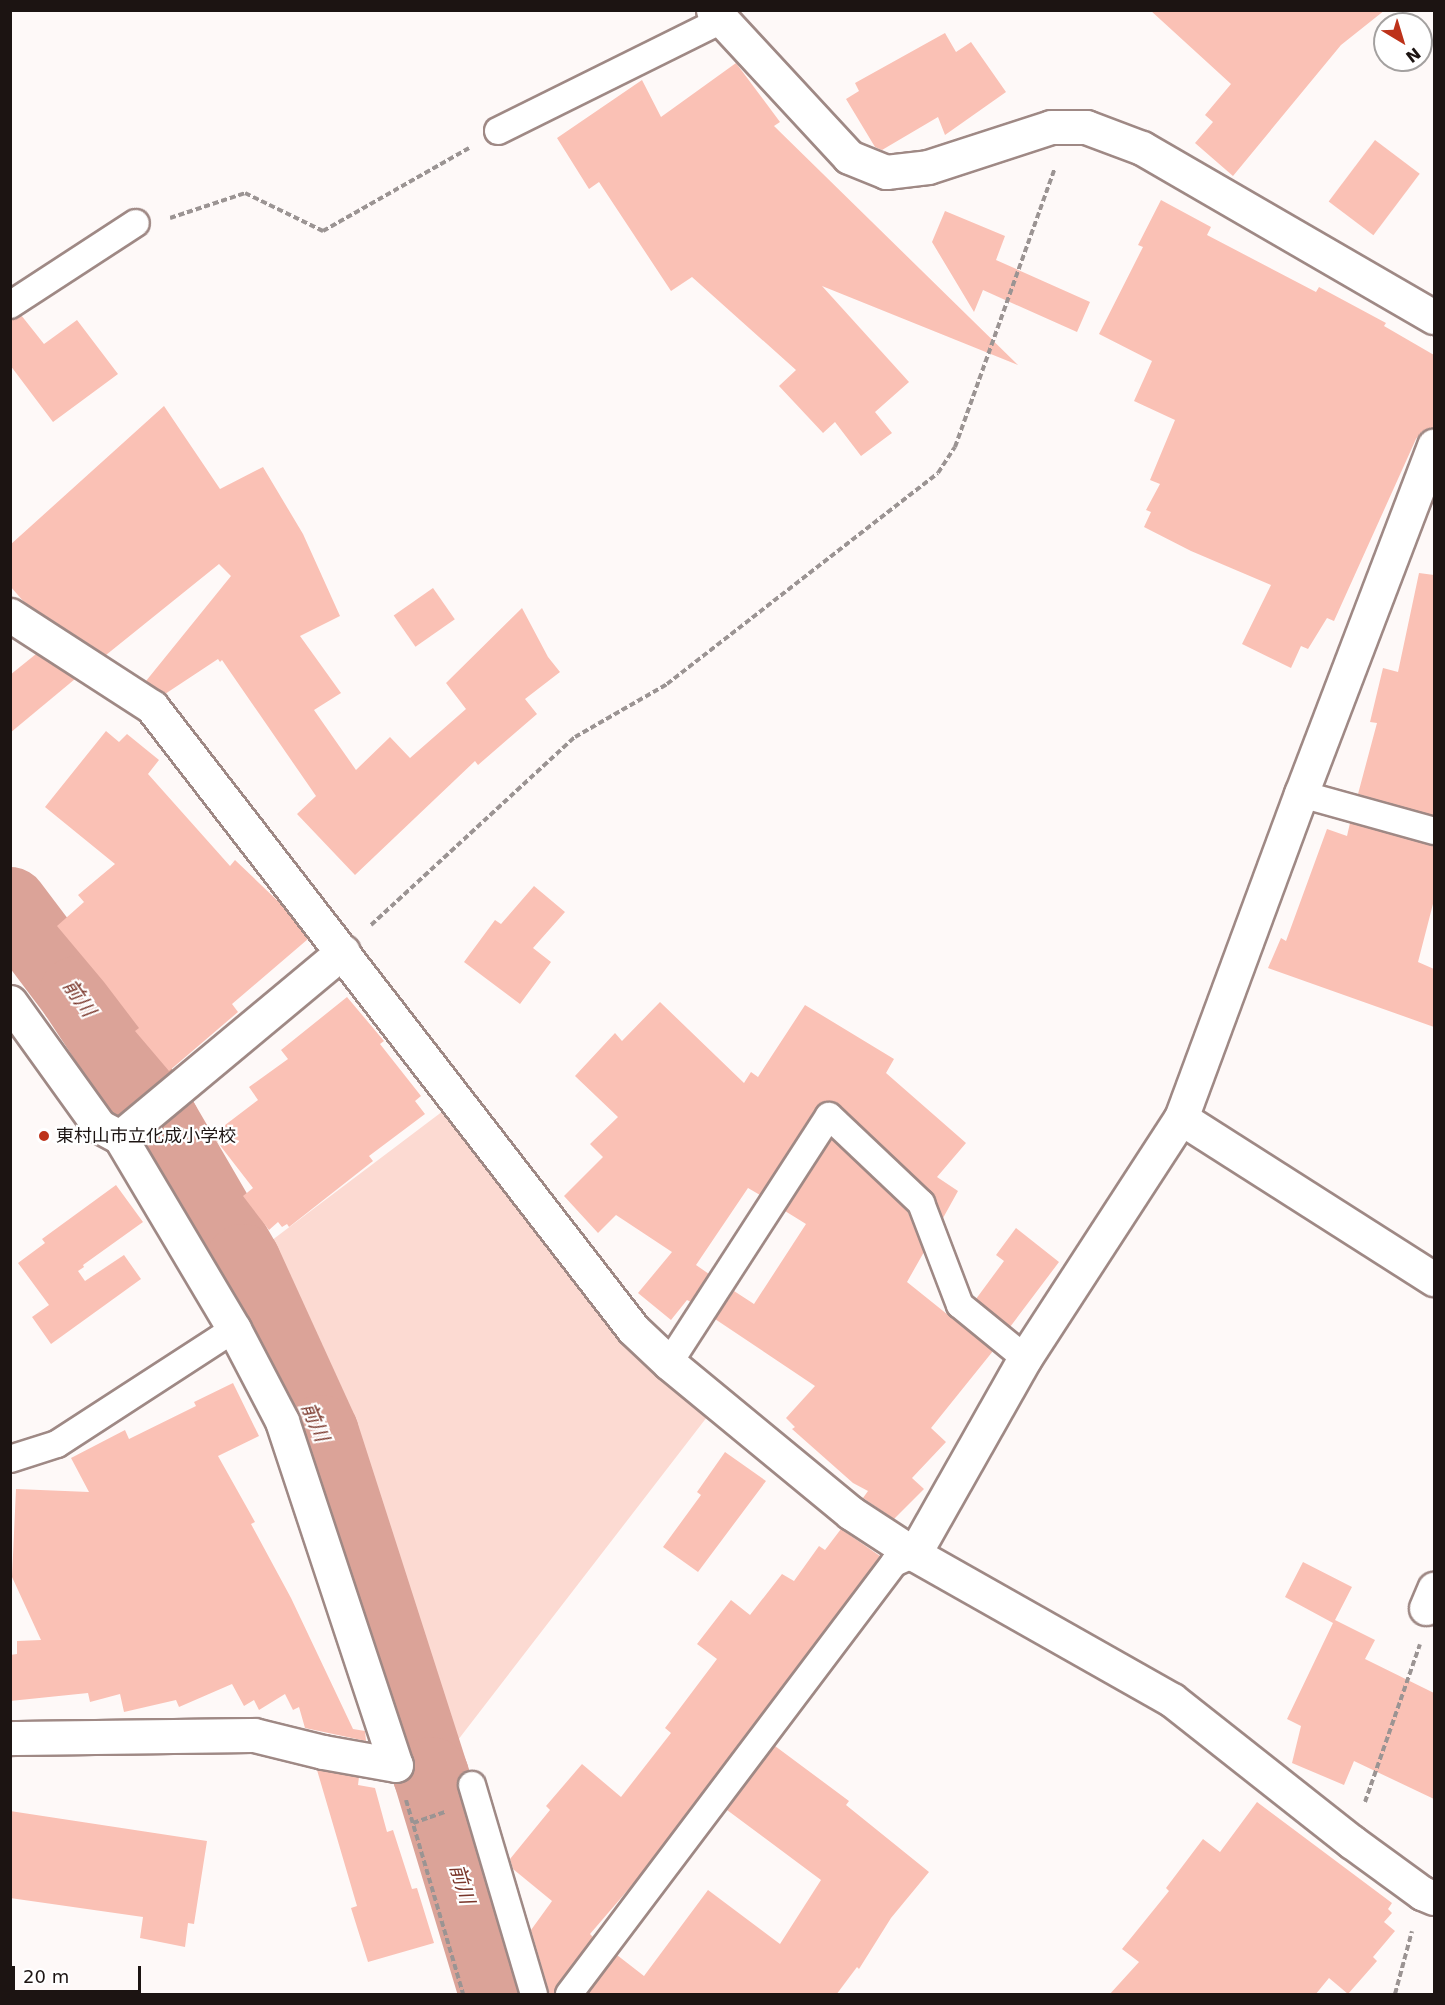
<!DOCTYPE html>
<meta charset="utf-8">
<style>
body{margin:0}
#map{position:relative;width:1445px;height:2005px;overflow:hidden;background:#fef9f8;font-family:"DejaVu Sans","Noto Sans JP",sans-serif}
div>[style]{position:absolute}
.green>*{inset:0;background:#fcdad2}
.river>*{height:76px;margin:-38px;padding:0 38px;transform-origin:38px;border-radius:38px;background:#dba398}
.building>*{inset:0;background:#fac1b5;transform-origin:0 0}
.path>*{height:4px;margin-top:-2px;transform-origin:0;background:repeating-linear-gradient(90deg,#9b9493 0 6px,transparent 0 9px)}
.roads{filter:drop-shadow(2px 0 #9f8985) drop-shadow(-2px 0 #9f8985) drop-shadow(0 2px #9f8985) drop-shadow(0 -2px #9f8985)}
.service>*{height:26px;margin:-13px;padding:0 13px;transform-origin:13px;border-radius:13px;background:#fff}
.minor>*{height:33px;margin:-16.5px;padding:0 16.5px;transform-origin:16.5px;border-radius:16.5px;background:#fff}
.dots>*{width:16px;height:16px;translate:-50% -50%;box-sizing:border-box;border:3px solid #fff;border-radius:50%}
span{translate:-50% -50%;white-space:nowrap;text-align:center;line-height:1.15;-webkit-text-stroke:4.5px #fff;paint-order:stroke}
.poi-label{font-size:18px;color:#1c1412}
.left{translate:0 -50%;text-align:left}
.water-label{font-size:20px;color:#793529;font-style:italic}
.frame{position:absolute;inset:0;border:12px solid #1c1412;pointer-events:none}
.north{position:absolute;left:1373px;top:12px;width:60px;height:60px;box-sizing:border-box;background:#fff;border:2px solid #a4a1a0;border-radius:50%;rotate:142deg;font-size:16px;font-weight:700;line-height:24px;text-align:center;color:#1c1412}
.north::after{content:'';display:block;margin:auto;width:21px;height:27px;background:#bd321a;clip-path:polygon(50% 0,100% 100%,50% 72%,0 100%)}
.scale{position:absolute;left:12px;top:1966px;width:129px;height:27px;box-sizing:border-box;border:3px solid #1c1412;border-top:0;padding-left:8px;font-size:18px;line-height:21px;white-space:nowrap;color:#1c1412;-webkit-text-stroke:4px #fff;paint-order:stroke}
</style>
<div id="map">
<div class="green">
<div style="clip-path:polygon(443px 1111px,618px 1337px,707px 1417px,431px 1775px,321px 1433px,243px 1262px)"></div>
</div>
<div class="river">
<div style="left:10px;top:905px;width:111px;rotate:53deg"></div>
<div style="left:77px;top:994px;width:154px;rotate:56.6deg"></div>
<div style="left:162px;top:1123px;width:161px;rotate:59.8deg"></div>
<div style="left:243px;top:1262px;width:188px;rotate:65.5deg"></div>
<div style="left:321px;top:1433px;width:359px;rotate:72.2deg"></div>
<div style="left:431px;top:1775px;width:229px;rotate:73.2deg"></div>
</div>
<div class="building">
<div style="clip-path:polygon(1150px 10px,1385px 10px,1341px 45px,1233px 176px,1195px 143px,1213px 122px,1205px 115px,1231px 84px)"></div>
<div style="clip-path:polygon(945px 33px,956px 52px,971px 42px,1006px 92px,945px 135px,938px 117px,882px 150px,875px 147px,846px 99px,859px 91px,855px 83px)"></div>
<div style="clip-path:polygon(736px 63px,780px 122px,774px 126px,1018px 365px,822px 286px,909px 382px,875px 412px,892px 433px,861px 456px,835px 422px,823px 433px,779px 386px,796px 370px,692px 277px,671px 291px,599px 182px,589px 189px,557px 138px,642px 80px,661px 117px)"></div>
<div style="left:1375px;top:140px;width:56px;height:77px;rotate:37deg"></div>
<div style="clip-path:polygon(1161px 200px,1211px 227px,1207px 235px,1316px 292px,1319px 287px,1386px 323px,1384px 326px,1434px 355px,1434px 428px,1423px 431px,1416px 439px,1334px 621px,1327px 618px,1308px 649px,1301px 646px,1291px 668px,1242px 644px,1271px 585px,1191px 551px,1144px 527px,1151px 512px,1146px 510px,1160px 484px,1150px 480px,1175px 420px,1134px 401px,1152px 361px,1099px 334px,1143px 247px,1138px 245px)"></div>
<div style="clip-path:polygon(945px 211px,1005px 236px,996px 260px,1090px 302px,1077px 332px,983px 290px,974px 312px,932px 242px)"></div>
<div style="clip-path:polygon(21px 315px,44px 344px,77px 320px,118px 374px,53px 422px,10px 365px,10px 320px)"></div>
<div style="clip-path:polygon(164px 406px,220px 489px,263px 467px,303px 534px,340px 616px,300px 636px,341px 693px,314px 710px,356px 770px,390px 737px,410px 758px,466px 709px,446px 683px,522px 608px,548px 657px,560px 672px,525px 699px,537px 714px,478px 765px,475px 761px,355px 875px,297px 814px,316px 796px,222px 660px,220px 662px,218px 659px,165px 694px,146px 681px,231px 576px,219px 564px,106px 655px,24px 602px,10px 586px,10px 545px)"></div>
<div style="clip-path:polygon(1419px 573px,1434px 575px,1434px 816px,1358px 794px,1377px 723px,1370px 722px,1383px 668px,1398px 672px)"></div>
<div style="left:433px;top:588px;width:38px;height:48px;rotate:55deg"></div>
<div style="clip-path:polygon(36px 654px,75px 679px,10px 733px,10px 675px)"></div>
<div style="clip-path:polygon(106px 731px,119px 742px,127px 734px,159px 760px,148px 774px,230px 866px,235px 860px,282px 905px,308px 939px,232px 1004px,238px 1012px,169px 1071px,135px 1031px,139px 1028px,104px 982px,57px 926px,84px 902px,78px 895px,115px 864px,45px 807px)"></div>
<div style="clip-path:polygon(1350px 823px,1434px 846px,1434px 900px,1418px 962px,1434px 969px,1434px 1027px,1268px 968px,1281px 938px,1286px 941px,1327px 829px,1347px 836px)"></div>
<div style="clip-path:polygon(534px 886px,565px 912px,533px 948px,551px 962px,520px 1004px,464px 962px,495px 920px,501px 924px)"></div>
<div style="clip-path:polygon(347px 997px,384px 1041px,380px 1044px,421px 1096px,415px 1101px,425px 1114px,369px 1156px,373px 1161px,289px 1227px,287px 1224px,282px 1227px,278px 1222px,269px 1230px,243px 1196px,253px 1188px,212px 1135px,258px 1100px,249px 1087px,288px 1059px,281px 1050px)"></div>
<div style="clip-path:polygon(660px 1002px,744px 1083px,751px 1072px,758px 1077px,805px 1005px,894px 1059px,886px 1073px,966px 1143px,937px 1177px,958px 1191px,943px 1218px,931px 1192px,839px 1105px,832px 1101px,824px 1102px,816px 1108px,760px 1195px,748px 1188px,696px 1265px,709px 1274px,691px 1302px,687px 1300px,671px 1320px,638px 1293px,672px 1252px,616px 1215px,598px 1233px,564px 1196px,603px 1157px,590px 1144px,618px 1117px,575px 1076px,615px 1033px,622px 1041px)"></div>
<div style="clip-path:polygon(832px 1139px,908px 1212px,924px 1252px,907px 1282px,993px 1351px,931px 1428px,946px 1442px,912px 1478px,924px 1489px,894px 1519px,863px 1498px,868px 1491px,853px 1483px,792px 1429px,795px 1427px,786px 1418px,815px 1386px,715px 1319px,734px 1291px,754px 1304px,806px 1224px,785px 1211px)"></div>
<div style="clip-path:polygon(116px 1185px,143px 1222px,83px 1265px,84px 1267px,78px 1271px,85px 1281px,124px 1255px,141px 1279px,51px 1344px,32px 1317px,49px 1305px,18px 1263px,45px 1243px,42px 1239px)"></div>
<div style="clip-path:polygon(1016px 1228px,1059px 1262px,1010px 1327px,976px 1299px,1004px 1261px,996px 1255px)"></div>
<div style="clip-path:polygon(233px 1383px,259px 1436px,218px 1456px,255px 1522px,251px 1524px,291px 1598px,353px 1729px,365px 1731px,366px 1741px,305px 1728px,299px 1707px,293px 1710px,285px 1694px,259px 1710px,254px 1700px,244px 1706px,232px 1684px,179px 1707px,176px 1700px,124px 1712px,120px 1694px,90px 1702px,88px 1693px,10px 1701px,10px 1655px,17px 1654px,17px 1641px,41px 1640px,12px 1577px,16px 1489px,89px 1492px,71px 1458px,125px 1430px,129px 1439px,196px 1406px,194px 1402px)"></div>
<div style="clip-path:polygon(725px 1452px,766px 1481px,698px 1572px,663px 1547px,701px 1495px,697px 1492px)"></div>
<div style="clip-path:polygon(841px 1529px,880px 1556px,633px 1884px,590px 1934px,593px 1937px,557px 1985px,554px 1995px,550px 1995px,531px 1930px,552px 1901px,513px 1869px,510px 1859px,550px 1810px,546px 1806px,582px 1764px,621px 1797px,671px 1733px,665px 1728px,717px 1659px,697px 1644px,731px 1600px,750px 1615px,782px 1574px,794px 1581px,819px 1546px,825px 1550px)"></div>
<div style="clip-path:polygon(1303px 1562px,1352px 1587px,1335px 1620px,1375px 1640px,1365px 1659px,1434px 1693px,1434px 1799px,1354px 1761px,1344px 1785px,1292px 1763px,1301px 1726px,1287px 1719px,1333px 1623px,1285px 1597px)"></div>
<div style="clip-path:polygon(775px 1746px,849px 1801px,846px 1805px,929px 1872px,891px 1918px,859px 1969px,857px 1967px,836px 1995px,587px 1995px,617px 1955px,644px 1976px,708px 1890px,780px 1944px,821px 1880px,727px 1810px)"></div>
<div style="clip-path:polygon(317px 1770px,359px 1777px,358px 1785px,375px 1788px,387px 1832px,393px 1830px,412px 1889px,417px 1888px,434px 1943px,368px 1962px,351px 1908px,357px 1906px)"></div>
<div style="clip-path:polygon(1257px 1802px,1392px 1903px,1388px 1909px,1392px 1913px,1384px 1922px,1395px 1931px,1373px 1957px,1377px 1961px,1348px 1994px,1329px 1978px,1315px 1995px,1109px 1995px,1139px 1962px,1122px 1949px,1169px 1891px,1166px 1888px,1203px 1839px,1220px 1852px)"></div>
<div style="clip-path:polygon(10px 1811px,207px 1841px,194px 1924px,188px 1923px,185px 1947px,140px 1938px,143px 1917px,10px 1898px)"></div>
</div>
<div class="path">
<div style="left:170px;top:218px;width:79px;rotate:-18.4deg"></div>
<div style="left:245px;top:193px;width:87px;rotate:26deg"></div>
<div style="left:323px;top:231px;width:168px;rotate:-29.6deg"></div>
<div style="left:371px;top:925px;width:277px;rotate:-42.7deg"></div>
<div style="left:575px;top:737px;width:106px;rotate:-29.9deg"></div>
<div style="left:667px;top:684px;width:343px;rotate:-37.9deg"></div>
<div style="left:938px;top:473px;width:31px;rotate:-57deg"></div>
<div style="left:955px;top:447px;width:296px;rotate:-70.3deg"></div>
<div style="left:406px;top:1800px;width:202px;rotate:73.6deg"></div>
<div style="left:1365px;top:1802px;width:167px;rotate:-70.8deg"></div>
<div style="left:413px;top:1823px;width:34px;rotate:-19deg"></div>
<div style="left:1395px;top:1994px;width:65px;rotate:-74.9deg"></div>
</div>
<div class="roads">
<div class="service">
<div style="left:498px;top:131px;width:250px;rotate:-26.4deg"></div>
<div style="left:10px;top:305px;width:150px;rotate:-33.1deg"></div>
<div style="left:1301px;top:794px;width:138px;rotate:15.5deg"></div>
<div style="left:669px;top:1363px;width:294px;rotate:-57.1deg"></div>
<div style="left:829px;top:1116px;width:127px;rotate:43.4deg"></div>
<div style="left:921px;top:1203px;width:109px;rotate:69.1deg"></div>
<div style="left:960px;top:1305px;width:84px;rotate:39.2deg"></div>
<div style="left:10px;top:1459px;width:49px;rotate:-17.7deg"></div>
<div style="left:57px;top:1444px;width:211px;rotate:-33deg"></div>
<div style="left:472px;top:1785px;width:218px;rotate:73.5deg"></div>
<div style="left:569px;top:1994px;width:540px;rotate:-52.98deg"></div>
<div style="left:894px;top:1563px;width:22px;rotate:-24deg"></div>
</div>
<div class="minor">
<div style="left:713px;top:10px;width:200px;rotate:47.2deg"></div>
<div style="left:849px;top:157px;width:40px;rotate:22deg"></div>
<div style="left:886px;top:172px;width:42px;rotate:-6.8deg"></div>
<div style="left:928px;top:167px;width:129px;rotate:-18deg"></div>
<div style="left:1051px;top:127px;width:35px"></div>
<div style="left:1086px;top:127px;width:60px;rotate:20.6deg"></div>
<div style="left:1142px;top:148px;width:337px;rotate:30.1deg"></div>
<div style="left:10px;top:615px;width:169px;rotate:32.9deg"></div>
<div style="left:152px;top:707px;width:786px;rotate:52.28deg"></div>
<div style="left:633px;top:1329px;width:50px;rotate:43.4deg"></div>
<div style="left:669px;top:1363px;width:236px;rotate:39.5deg"></div>
<div style="left:851px;top:1513px;width:75px;rotate:33.1deg"></div>
<div style="left:914px;top:1554px;width:296px;rotate:29.5deg"></div>
<div style="left:1172px;top:1700px;width:229px;rotate:38.3deg"></div>
<div style="left:1352px;top:1842px;width:87px;rotate:36.1deg"></div>
<div style="left:1422px;top:1893px;width:13px;rotate:23deg"></div>
<div style="left:10px;top:1002px;width:153px;rotate:54.3deg"></div>
<div style="left:99px;top:1126px;width:24px;rotate:28deg"></div>
<div style="left:120px;top:1137px;width:223px;rotate:59.3deg"></div>
<div style="left:234px;top:1329px;width:104px;rotate:62.4deg"></div>
<div style="left:282px;top:1421px;width:362px;rotate:71.7deg"></div>
<div style="left:396px;top:1765px;width:74px;rotate:-169.9deg"></div>
<div style="left:323px;top:1752px;width:71px;rotate:-166.2deg"></div>
<div style="left:254px;top:1735px;width:244px;rotate:179.3deg"></div>
<div style="left:1181px;top:1118px;width:300px;rotate:32.5deg"></div>
<div style="left:120px;top:1137px;width:290px;rotate:-39.8deg"></div>
<div style="left:914px;top:1554px;width:225px;rotate:-60.5deg"></div>
<div style="left:1025px;top:1358px;width:286px;rotate:-57deg"></div>
<div style="left:1181px;top:1118px;width:346px;rotate:-69.7deg"></div>
<div style="left:1301px;top:794px;width:373px;rotate:-69.1deg"></div>
<div style="left:1426px;top:1608px;width:21px;rotate:-67deg"></div>
</div>
</div>
<div class="dots">
<div style="left:44px;top:1136px;background:#bd321a"></div>
</div>
<div class="poi-label">
<span class="left" style="left:56px;top:1136px">東村山市立化成小学校</span>
</div>
<div class="water-label">
<span style="left:79px;top:998px;rotate:55deg">前川</span>
<span style="left:315px;top:1422px;rotate:67deg">前川</span>
<span style="left:462px;top:1884px;rotate:73deg">前川</span>
</div>
<div class="frame"></div>
<div class="north">N</div>
<div class="scale">20 m</div>
</div>
